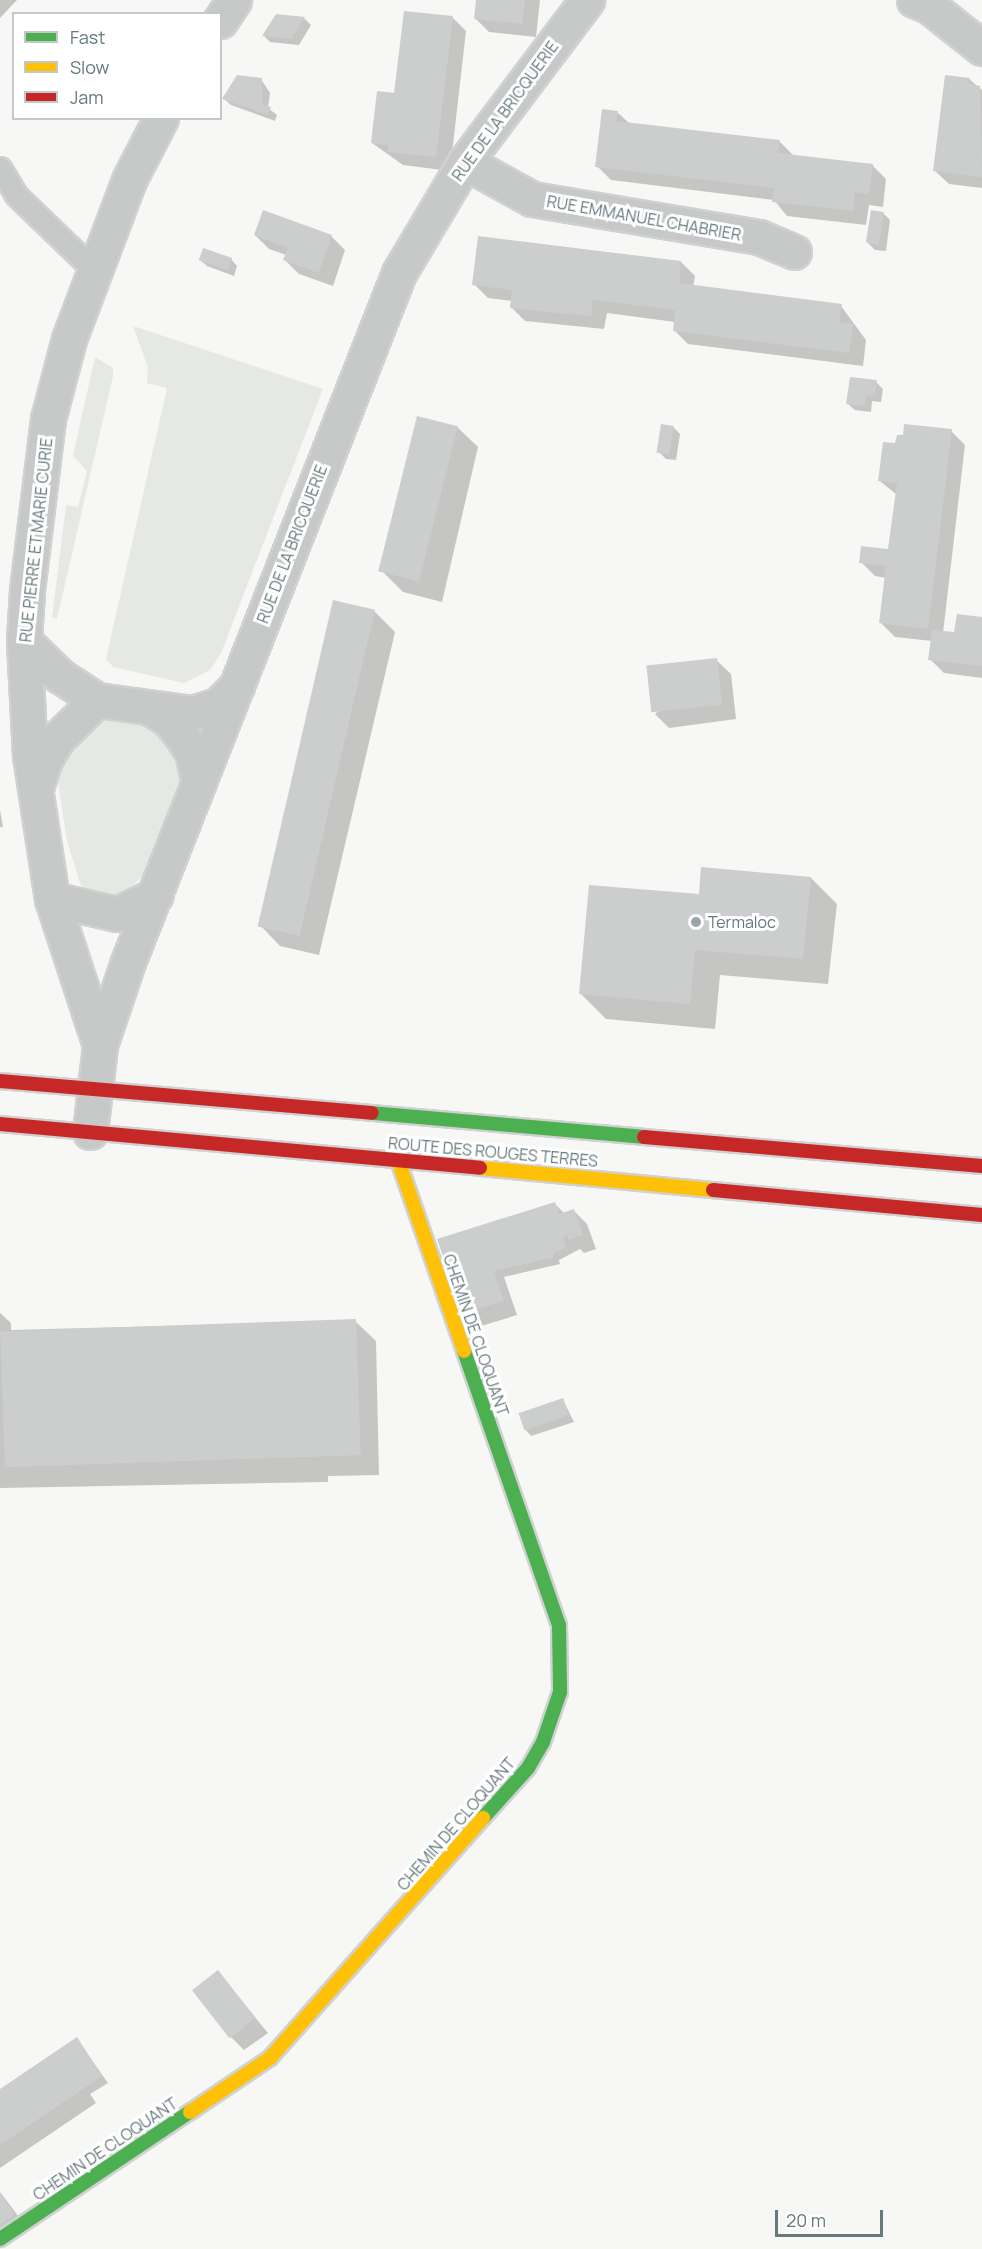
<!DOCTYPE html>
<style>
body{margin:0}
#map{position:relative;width:982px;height:2249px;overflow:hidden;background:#f7f7f6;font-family:Manrope,sans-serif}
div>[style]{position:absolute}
.green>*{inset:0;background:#e6e8e4}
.shadow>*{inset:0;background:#0003}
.building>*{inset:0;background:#cccece;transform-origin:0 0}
.roads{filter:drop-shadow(2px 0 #d0d2d2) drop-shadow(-2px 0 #d0d2d2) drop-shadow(0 2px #d0d2d2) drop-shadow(0 -2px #d0d2d2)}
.lane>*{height:21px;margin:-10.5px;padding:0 10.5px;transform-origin:10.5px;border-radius:10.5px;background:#c7c8c8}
.street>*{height:33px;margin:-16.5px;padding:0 16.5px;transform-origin:16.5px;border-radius:16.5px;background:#c7c8c8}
.fast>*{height:14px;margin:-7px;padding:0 7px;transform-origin:7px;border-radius:7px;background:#4caf50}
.slow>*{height:14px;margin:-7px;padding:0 7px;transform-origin:7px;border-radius:7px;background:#ffc107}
.jam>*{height:14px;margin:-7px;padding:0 7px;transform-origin:7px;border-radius:7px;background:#c62828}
.dots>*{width:16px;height:16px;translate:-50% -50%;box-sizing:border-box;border:3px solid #fff;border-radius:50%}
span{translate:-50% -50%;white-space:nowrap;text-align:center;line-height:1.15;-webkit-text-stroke:6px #fff;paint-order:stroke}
.street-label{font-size:16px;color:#66797c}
.poi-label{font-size:16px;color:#66797c}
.left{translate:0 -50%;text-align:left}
.legend{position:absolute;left:12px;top:12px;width:210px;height:108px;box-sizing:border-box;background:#fff;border:2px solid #c2c9cb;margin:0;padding:8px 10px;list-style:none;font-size:18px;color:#66797c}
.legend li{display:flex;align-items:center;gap:12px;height:30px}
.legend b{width:30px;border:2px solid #c2c9cb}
.scale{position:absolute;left:775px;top:2210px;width:108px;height:27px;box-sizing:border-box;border:3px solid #66797c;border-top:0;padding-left:8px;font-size:18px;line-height:21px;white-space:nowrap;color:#66797c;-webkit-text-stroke:4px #fff;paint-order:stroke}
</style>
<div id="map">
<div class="green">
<div style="clip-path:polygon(133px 326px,323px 389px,221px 653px,210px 670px,184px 683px,113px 667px,106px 659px,167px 388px,147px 383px,148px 367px)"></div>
<div style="clip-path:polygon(95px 357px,113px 368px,113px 376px,57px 619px,52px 617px,66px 505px,78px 507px,87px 471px,73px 456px)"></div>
<div style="clip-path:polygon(108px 713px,147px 724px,175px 744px,184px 779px,148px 871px,123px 895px,108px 897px,86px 891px,80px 883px,67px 841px,57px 776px,71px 740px)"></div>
</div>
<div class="shadow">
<div style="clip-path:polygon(0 0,17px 0,0 18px)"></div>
<div style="clip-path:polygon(477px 0,540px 0,536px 37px,489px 32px,475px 18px)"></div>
<div style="clip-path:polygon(276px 16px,305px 19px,311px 25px,299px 45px,270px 42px,264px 36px)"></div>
<div style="clip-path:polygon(452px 17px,466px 31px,450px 171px,403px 165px,372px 143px,395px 95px)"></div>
<div style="clip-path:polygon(261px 79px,270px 93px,268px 108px,277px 115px,275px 121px,231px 105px,224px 99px)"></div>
<div style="clip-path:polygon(969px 79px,982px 90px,982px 188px,949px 184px,934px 170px)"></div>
<div style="clip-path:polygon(617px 112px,630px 124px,779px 141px,794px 156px,872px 165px,886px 179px,883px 207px,869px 205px,866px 225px,787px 216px,774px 200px,611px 180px,597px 166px)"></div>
<div style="clip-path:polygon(883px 213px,890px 220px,886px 251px,875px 250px,868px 243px)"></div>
<div style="clip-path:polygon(255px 235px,331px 236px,345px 250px,333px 286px,299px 274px,285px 260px,286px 255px,269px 249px)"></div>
<div style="clip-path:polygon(231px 259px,237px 266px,234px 276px,207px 266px,200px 260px)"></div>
<div style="clip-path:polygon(681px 262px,695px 276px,693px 287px,841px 306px,866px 340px,863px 366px,688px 344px,674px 330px,675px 322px,607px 313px,604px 329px,525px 321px,511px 307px,512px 301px,488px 298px,474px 284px)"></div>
<div style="clip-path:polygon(876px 382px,883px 389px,881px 402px,872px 401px,871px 412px,855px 410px,848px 404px)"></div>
<div style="clip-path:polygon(457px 427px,478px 447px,442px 602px,403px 592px,383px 572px)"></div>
<div style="clip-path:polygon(673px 427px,680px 434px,676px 460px,666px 459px,659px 452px)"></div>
<div style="clip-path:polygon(951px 431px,965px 445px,943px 633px,955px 634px,982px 619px,982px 678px,944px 673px,930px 659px,932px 641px,895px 637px,881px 623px,886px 578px,875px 576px,861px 562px,889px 550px,897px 495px,880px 481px,896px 445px)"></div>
<div style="clip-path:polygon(374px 611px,395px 632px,319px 955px,280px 946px,260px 925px)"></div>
<div style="clip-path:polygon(716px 660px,731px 674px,736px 719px,669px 728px,655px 714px)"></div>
<div style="clip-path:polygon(0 810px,3px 827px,0 827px)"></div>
<div style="clip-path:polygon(811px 878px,837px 904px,828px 984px,720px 975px,715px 1029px,606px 1019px,580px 993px)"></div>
<div style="clip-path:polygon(554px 1203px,565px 1214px,573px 1210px,587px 1224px,596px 1249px,584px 1253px,580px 1249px,559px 1260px,560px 1264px,504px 1277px,517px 1315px,478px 1327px,464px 1312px,439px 1240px)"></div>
<div style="clip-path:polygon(0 1313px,11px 1323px,11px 1330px,355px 1321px,376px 1341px,379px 1475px,328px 1476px,328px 1482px,0 1488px)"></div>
<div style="clip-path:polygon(563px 1400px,574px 1422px,531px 1436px,525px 1429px)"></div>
<div style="clip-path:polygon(218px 1972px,268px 2033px,244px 2050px,230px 2036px)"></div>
<div style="clip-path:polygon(77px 2039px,108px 2083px,90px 2094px,96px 2103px,0 2168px,0 2091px)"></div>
<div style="clip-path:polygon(0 2192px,28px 2229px,0 2248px)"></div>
</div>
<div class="building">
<div style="clip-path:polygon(476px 0,525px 0,522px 24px,474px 19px)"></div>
<div style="clip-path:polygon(404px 11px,453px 16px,436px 157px,387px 152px,388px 145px,371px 143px,377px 91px,394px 93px)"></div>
<div style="clip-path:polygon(276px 14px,305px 17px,292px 39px,262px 36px)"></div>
<div style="clip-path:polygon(237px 75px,262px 78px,262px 104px,271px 107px,268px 115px,222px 99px)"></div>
<div style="clip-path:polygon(945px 75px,970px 78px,968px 84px,980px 86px,982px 177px,933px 171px)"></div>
<div style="clip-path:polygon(602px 109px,618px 111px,616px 121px,780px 140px,778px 153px,873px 164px,869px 194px,855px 192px,853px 211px,772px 202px,774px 188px,595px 167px)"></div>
<div style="clip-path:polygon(263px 210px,332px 235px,319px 273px,283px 260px,288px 248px,254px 235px)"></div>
<div style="left:871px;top:210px;width:13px;height:33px;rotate:9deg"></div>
<div style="clip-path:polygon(478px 236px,681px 261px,679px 283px,842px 304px,839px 322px,853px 324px,849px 353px,673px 331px,675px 310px,593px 300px,591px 316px,510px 308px,512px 290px,472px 285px)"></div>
<div style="left:203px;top:248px;width:31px;height:13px;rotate:19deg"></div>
<div style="clip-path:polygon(850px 377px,877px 380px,875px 396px,866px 395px,865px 406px,846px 404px)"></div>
<div style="left:417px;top:416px;width:42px;height:160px;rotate:14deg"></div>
<div style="left:661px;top:424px;width:13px;height:29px;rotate:9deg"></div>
<div style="clip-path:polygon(904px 424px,952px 429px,928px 629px,879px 623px,886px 566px,859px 563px,861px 546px,888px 549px,897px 483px,878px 481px,883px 442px,895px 443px,897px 435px,903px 435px)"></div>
<div style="left:333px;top:600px;width:43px;height:335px;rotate:13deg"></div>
<div style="clip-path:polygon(957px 614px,982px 617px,982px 666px,928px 660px,932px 630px,954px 632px)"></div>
<div style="left:717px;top:658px;width:47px;height:71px;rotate:84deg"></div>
<div style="clip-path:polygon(701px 867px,811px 877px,803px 959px,695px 950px,690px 1004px,579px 994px,589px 885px,699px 894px)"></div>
<div style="clip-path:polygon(555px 1202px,559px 1214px,574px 1209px,583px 1235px,569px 1240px,567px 1235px,563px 1236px,566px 1248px,553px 1253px,554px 1257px,494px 1271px,504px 1301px,463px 1313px,437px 1239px)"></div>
<div style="left:356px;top:1319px;width:136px;height:356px;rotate:88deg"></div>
<div style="left:563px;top:1398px;width:18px;height:47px;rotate:71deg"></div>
<div style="left:218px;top:1970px;width:61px;height:33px;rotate:52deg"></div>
<div style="clip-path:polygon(77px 2037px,102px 2076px,0 2145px,0 2089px)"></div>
<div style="clip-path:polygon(0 2193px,15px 2215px,0 2225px)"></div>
</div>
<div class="roads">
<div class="lane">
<div style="left:0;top:168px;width:31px;rotate:59deg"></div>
<div style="left:16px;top:195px;width:107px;rotate:43.9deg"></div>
</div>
<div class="street">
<div style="left:914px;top:0;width:16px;rotate:22deg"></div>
<div style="left:929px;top:6px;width:68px;rotate:38.4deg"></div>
<div style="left:220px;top:21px;width:25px;rotate:-56deg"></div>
<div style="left:465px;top:162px;width:77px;rotate:28.9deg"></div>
<div style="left:532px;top:199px;width:230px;rotate:9.5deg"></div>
<div style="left:759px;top:237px;width:38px;rotate:23deg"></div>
<div style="left:24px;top:641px;width:50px;rotate:44.2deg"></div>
<div style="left:60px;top:676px;width:44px;rotate:33deg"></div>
<div style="left:97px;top:700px;width:96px;rotate:7.8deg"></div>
<div style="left:192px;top:713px;width:27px;rotate:-17deg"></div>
<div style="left:218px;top:705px;width:27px;rotate:-45deg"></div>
<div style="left:152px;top:709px;width:20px;rotate:33deg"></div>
<div style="left:169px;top:720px;width:19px;rotate:51deg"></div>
<div style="left:181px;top:735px;width:20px;rotate:57deg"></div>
<div style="left:192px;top:752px;width:31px;rotate:77deg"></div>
<div style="left:36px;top:788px;width:28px;rotate:-73deg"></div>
<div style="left:44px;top:761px;width:27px;rotate:-59deg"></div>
<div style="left:58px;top:738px;width:54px;rotate:-44.3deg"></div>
<div style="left:52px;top:899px;width:67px;rotate:13deg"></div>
<div style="left:117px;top:914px;width:43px;rotate:-26deg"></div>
<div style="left:100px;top:1045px;width:154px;rotate:-108.2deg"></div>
<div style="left:52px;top:899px;width:145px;rotate:-98.7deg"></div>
<div style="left:30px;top:756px;width:115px;rotate:-93deg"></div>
<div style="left:24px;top:641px;width:51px;rotate:-86.6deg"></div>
<div style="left:27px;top:590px;width:172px;rotate:-83deg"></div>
<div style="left:48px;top:419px;width:83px;rotate:-75.3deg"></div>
<div style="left:69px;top:339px;width:170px;rotate:-69.3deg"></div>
<div style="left:129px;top:180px;width:70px;rotate:-62.7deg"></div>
<div style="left:90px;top:1132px;width:88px;rotate:-83.4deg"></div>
<div style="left:100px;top:1045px;width:88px;rotate:-71.4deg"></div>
<div style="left:128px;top:962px;width:740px;rotate:-68.53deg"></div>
<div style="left:399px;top:273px;width:129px;rotate:-59.3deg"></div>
<div style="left:465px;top:162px;width:203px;rotate:-53deg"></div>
</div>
<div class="fast">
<div style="left:372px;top:1113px;width:273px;rotate:5deg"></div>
<div style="left:464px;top:1351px;width:290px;rotate:70.9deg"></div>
<div style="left:559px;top:1625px;width:67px;rotate:89.1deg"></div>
<div style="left:560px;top:1692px;width:53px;rotate:108.8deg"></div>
<div style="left:543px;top:1742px;width:30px;rotate:120deg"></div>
<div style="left:528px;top:1768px;width:67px;rotate:132deg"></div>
<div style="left:0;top:2239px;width:229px;rotate:-33.8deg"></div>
</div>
<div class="slow">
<div style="left:398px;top:1160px;width:202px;rotate:70.9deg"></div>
<div style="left:480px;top:1168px;width:234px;rotate:5.4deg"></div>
<div style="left:190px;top:2112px;width:97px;rotate:-34deg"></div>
<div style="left:270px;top:2058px;width:321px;rotate:-48.4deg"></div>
</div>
<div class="jam">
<div style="left:0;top:1081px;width:373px;rotate:4.9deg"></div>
<div style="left:0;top:1124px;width:482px;rotate:5.2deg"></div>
<div style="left:644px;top:1137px;width:339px;rotate:4.9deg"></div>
<div style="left:713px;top:1190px;width:270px;rotate:5.3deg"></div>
</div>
</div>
<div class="dots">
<div style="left:696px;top:922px;background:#99a5a7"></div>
</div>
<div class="street-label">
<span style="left:505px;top:111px;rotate:-54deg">RUE DE LA BRICQUERIE</span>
<span style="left:644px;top:218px;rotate:10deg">RUE EMMANUEL CHABRIER</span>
<span style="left:36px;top:540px;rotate:-84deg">RUE PIERRE ET MARIE CURIE</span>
<span style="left:292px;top:544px;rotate:-69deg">RUE DE LA BRICQUERIE</span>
<span style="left:493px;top:1152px;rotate:5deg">ROUTE DES ROUGES TERRES</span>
<span style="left:476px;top:1335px;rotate:71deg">CHEMIN DE CLOQUANT</span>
<span style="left:456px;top:1824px;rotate:-49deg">CHEMIN DE CLOQUANT</span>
<span style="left:105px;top:2149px;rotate:-34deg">CHEMIN DE CLOQUANT</span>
</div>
<div class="poi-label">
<span class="left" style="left:708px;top:922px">Termaloc</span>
</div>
<ul class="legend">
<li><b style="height:8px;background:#4caf50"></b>Fast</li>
<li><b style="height:8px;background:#ffc107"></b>Slow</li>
<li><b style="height:8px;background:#c62828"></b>Jam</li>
</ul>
<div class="scale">20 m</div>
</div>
